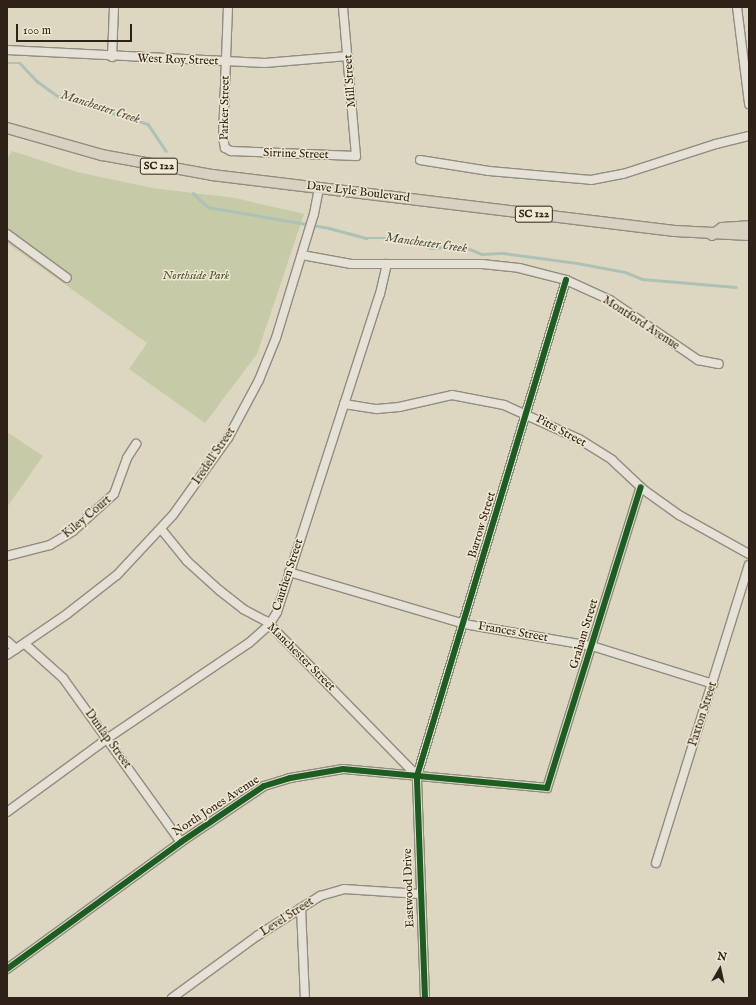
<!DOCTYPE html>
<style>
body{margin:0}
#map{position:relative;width:756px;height:1005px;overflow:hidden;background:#ddd6c1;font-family:"IM FELL English",serif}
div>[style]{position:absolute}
.green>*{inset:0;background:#c6caa6}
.stream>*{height:2.5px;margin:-1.25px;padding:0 1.25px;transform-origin:1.25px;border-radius:1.25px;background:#adc2b7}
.roads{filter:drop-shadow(1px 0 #918c7f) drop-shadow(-1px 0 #918c7f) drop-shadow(0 1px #918c7f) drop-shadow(0 -1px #918c7f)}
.minor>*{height:8px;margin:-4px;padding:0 4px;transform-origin:4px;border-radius:4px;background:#e5e1d6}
.major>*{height:10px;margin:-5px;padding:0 5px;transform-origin:5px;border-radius:5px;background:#d8d1c2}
.cycleway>*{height:6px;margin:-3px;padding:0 3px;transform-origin:3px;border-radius:3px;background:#1b5e20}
span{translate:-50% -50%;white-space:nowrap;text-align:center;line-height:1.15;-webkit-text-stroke:3px #f0e8d0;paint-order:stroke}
.shield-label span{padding:1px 3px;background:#f0e8d0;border:1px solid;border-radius:3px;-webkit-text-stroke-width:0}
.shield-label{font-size:11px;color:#2e2118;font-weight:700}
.street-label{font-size:12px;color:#2e2118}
.park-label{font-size:12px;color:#56513c;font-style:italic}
.water-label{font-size:13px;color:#4e4f46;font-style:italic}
.frame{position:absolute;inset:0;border:8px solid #2e2118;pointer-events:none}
.north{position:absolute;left:700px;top:949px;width:40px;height:40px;-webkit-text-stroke:3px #f0e8d0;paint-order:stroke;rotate:9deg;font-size:11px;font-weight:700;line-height:16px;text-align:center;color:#2e2118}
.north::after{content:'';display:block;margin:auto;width:14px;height:18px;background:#2e2118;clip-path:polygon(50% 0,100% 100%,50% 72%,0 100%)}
.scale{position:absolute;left:16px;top:24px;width:116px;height:18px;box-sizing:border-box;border:2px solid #2e2118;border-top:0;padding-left:5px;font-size:12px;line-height:14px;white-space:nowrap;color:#2e2118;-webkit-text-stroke:3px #f0e8d0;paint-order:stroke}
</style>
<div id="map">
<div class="green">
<div style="clip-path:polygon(12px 151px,77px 172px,152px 188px,235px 198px,304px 214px,257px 354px,205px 423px,129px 369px,147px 343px,7px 243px,7px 159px)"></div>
<div style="clip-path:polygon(7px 432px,43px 456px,7px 507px)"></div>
</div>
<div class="stream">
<div style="left:7px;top:63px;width:13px"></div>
<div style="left:20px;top:63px;width:25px;rotate:47deg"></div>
<div style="left:37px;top:81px;width:26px;rotate:36deg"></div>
<div style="left:58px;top:96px;width:94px;rotate:17.3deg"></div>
<div style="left:148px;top:124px;width:32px;rotate:56deg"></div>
<div style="left:193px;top:193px;width:21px;rotate:43deg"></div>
<div style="left:208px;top:207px;width:123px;rotate:9.8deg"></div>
<div style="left:329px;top:228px;width:39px;rotate:15deg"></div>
<div style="left:367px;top:238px;width:32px"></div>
<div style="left:399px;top:238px;width:34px;rotate:17deg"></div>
<div style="left:431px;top:248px;width:31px;rotate:-4deg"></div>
<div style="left:462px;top:246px;width:22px;rotate:22deg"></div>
<div style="left:482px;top:254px;width:21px;rotate:-3deg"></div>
<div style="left:503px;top:253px;width:75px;rotate:7.7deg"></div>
<div style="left:577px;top:263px;width:49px;rotate:10.6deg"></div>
<div style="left:625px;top:272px;width:18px;rotate:22deg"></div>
<div style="left:642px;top:279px;width:94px;rotate:4.9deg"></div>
</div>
<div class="roads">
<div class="minor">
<div style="left:228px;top:7px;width:130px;rotate:92.2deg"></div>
<div style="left:223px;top:137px;width:11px;rotate:80deg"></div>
<div style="left:225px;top:148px;width:7px;rotate:27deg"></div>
<div style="left:231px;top:151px;width:125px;rotate:2.3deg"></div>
<div style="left:356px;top:156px;width:150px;rotate:-95deg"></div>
<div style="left:737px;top:7px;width:98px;rotate:82.9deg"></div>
<div style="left:7px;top:50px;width:258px;rotate:2.9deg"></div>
<div style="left:265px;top:63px;width:83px;rotate:-4.8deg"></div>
<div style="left:112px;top:57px;width:50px;rotate:-87.7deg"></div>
<div style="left:420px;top:160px;width:70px;rotate:9.1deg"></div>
<div style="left:489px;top:171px;width:102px;rotate:5deg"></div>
<div style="left:591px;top:180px;width:33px;rotate:-11deg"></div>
<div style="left:623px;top:174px;width:98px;rotate:-17.9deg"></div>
<div style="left:716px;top:144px;width:34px;rotate:-14deg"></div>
<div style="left:7px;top:234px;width:74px;rotate:36.3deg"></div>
<div style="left:302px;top:255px;width:50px;rotate:10.4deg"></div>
<div style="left:351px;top:264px;width:131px"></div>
<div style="left:482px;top:264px;width:37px;rotate:6deg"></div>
<div style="left:519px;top:268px;width:49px;rotate:14.3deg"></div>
<div style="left:566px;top:280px;width:48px;rotate:24.4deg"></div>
<div style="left:610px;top:300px;width:107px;rotate:34.3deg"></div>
<div style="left:698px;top:360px;width:21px;rotate:11deg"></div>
<div style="left:344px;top:404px;width:33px;rotate:9deg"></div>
<div style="left:377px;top:409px;width:22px;rotate:-5deg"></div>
<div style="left:399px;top:407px;width:54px;rotate:-12.8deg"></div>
<div style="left:452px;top:395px;width:53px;rotate:10.9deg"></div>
<div style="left:504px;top:405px;width:82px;rotate:24.4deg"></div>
<div style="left:579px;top:439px;width:39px;rotate:32deg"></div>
<div style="left:612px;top:460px;width:44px;rotate:43.2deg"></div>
<div style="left:644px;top:490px;width:43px;rotate:35.5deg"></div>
<div style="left:679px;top:515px;width:80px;rotate:29.1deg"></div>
<div style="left:161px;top:529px;width:41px;rotate:50.9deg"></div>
<div style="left:187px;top:561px;width:43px;rotate:42.2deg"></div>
<div style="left:219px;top:590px;width:31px;rotate:38deg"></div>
<div style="left:243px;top:609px;width:26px;rotate:28deg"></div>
<div style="left:266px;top:621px;width:216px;rotate:45.7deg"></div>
<div style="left:7px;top:556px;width:44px;rotate:-14.3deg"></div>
<div style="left:50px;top:545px;width:27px;rotate:-31deg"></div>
<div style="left:73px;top:531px;width:55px;rotate:-42.1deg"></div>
<div style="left:114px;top:494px;width:38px;rotate:-70deg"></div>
<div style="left:127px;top:458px;width:17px;rotate:-57deg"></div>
<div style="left:289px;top:572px;width:183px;rotate:16.5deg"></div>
<div style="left:464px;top:624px;width:130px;rotate:9.8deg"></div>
<div style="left:592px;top:646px;width:127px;rotate:17.4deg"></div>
<div style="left:7px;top:641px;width:12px;rotate:42deg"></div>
<div style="left:25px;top:644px;width:51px;rotate:41.8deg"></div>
<div style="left:63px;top:678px;width:202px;rotate:54.3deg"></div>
<div style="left:7px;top:655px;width:73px;rotate:-34.3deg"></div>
<div style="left:67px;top:614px;width:63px;rotate:-38deg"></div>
<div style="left:117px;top:575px;width:82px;rotate:-47deg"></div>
<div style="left:173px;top:515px;width:95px;rotate:-54.5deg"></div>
<div style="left:228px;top:438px;width:66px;rotate:-61.9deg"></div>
<div style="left:259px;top:380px;width:45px;rotate:-68deg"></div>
<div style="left:276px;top:338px;width:130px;rotate:-73deg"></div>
<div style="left:314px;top:214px;width:26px;rotate:-79deg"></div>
<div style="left:7px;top:812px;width:125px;rotate:-36.2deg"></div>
<div style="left:108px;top:738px;width:170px;rotate:-34deg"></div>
<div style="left:249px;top:643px;width:27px;rotate:-42deg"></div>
<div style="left:269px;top:625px;width:15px;rotate:-58deg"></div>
<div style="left:277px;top:612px;width:334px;rotate:-72.1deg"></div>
<div style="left:380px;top:294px;width:31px;rotate:-77deg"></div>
<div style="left:656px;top:863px;width:312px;rotate:-72.7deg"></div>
<div style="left:301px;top:908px;width:90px;rotate:87.5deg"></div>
<div style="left:7px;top:969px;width:215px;rotate:-36.1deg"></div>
<div style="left:181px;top:842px;width:100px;rotate:-34deg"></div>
<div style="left:264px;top:786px;width:27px;rotate:-17deg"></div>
<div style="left:290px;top:778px;width:54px;rotate:-9.6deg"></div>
<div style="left:343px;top:769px;width:205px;rotate:5.3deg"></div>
<div style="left:547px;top:788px;width:315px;rotate:-72.7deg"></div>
<div style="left:172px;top:998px;width:105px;rotate:-36.1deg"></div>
<div style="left:257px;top:936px;width:75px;rotate:-32.4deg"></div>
<div style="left:320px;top:896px;width:25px;rotate:-16deg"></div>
<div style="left:344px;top:889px;width:76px;rotate:3.8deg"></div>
<div style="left:425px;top:998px;width:222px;rotate:-92.1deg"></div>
<div style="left:417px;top:776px;width:518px;rotate:-73.28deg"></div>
</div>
<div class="major">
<div style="left:7px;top:128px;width:99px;rotate:15.9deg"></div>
<div style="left:102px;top:155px;width:112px;rotate:10.3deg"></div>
<div style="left:212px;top:175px;width:466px;rotate:6.9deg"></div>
<div style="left:675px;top:231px;width:74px;rotate:3.1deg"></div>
<div style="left:712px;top:235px;width:12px;rotate:-35deg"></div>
<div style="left:722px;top:228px;width:27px;rotate:-4deg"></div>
</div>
</div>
<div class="cycleway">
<div style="left:7px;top:969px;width:215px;rotate:-36.1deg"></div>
<div style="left:181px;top:842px;width:100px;rotate:-34deg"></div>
<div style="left:264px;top:786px;width:27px;rotate:-17deg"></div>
<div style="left:290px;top:778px;width:54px;rotate:-9.6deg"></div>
<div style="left:343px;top:769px;width:205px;rotate:5.3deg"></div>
<div style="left:547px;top:788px;width:315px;rotate:-72.7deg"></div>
<div style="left:425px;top:998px;width:222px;rotate:-92.1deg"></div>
<div style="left:417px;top:776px;width:518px;rotate:-73.28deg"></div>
</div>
<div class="shield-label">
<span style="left:159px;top:166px">SC 122</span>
<span style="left:534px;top:214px">SC 122</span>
</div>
<div class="street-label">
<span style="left:178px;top:60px;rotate:2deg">West Roy Street</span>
<span style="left:350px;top:81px;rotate:-94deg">Mill Street</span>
<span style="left:225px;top:108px;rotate:-89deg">Parker Street</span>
<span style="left:296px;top:154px;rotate:2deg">Sirrine Street</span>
<span style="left:358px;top:192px;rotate:7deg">Dave Lyle Boulevard</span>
<span style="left:641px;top:323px;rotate:33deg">Montford Avenue</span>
<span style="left:561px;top:431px;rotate:28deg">Pitts Street</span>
<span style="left:214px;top:456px;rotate:-56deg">Iredell Street</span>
<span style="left:87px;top:517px;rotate:-40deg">Kiley Court</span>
<span style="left:482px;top:525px;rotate:-73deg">Barrow Street</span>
<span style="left:288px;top:575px;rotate:-72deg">Cauthen Street</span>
<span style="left:513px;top:632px;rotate:10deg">Frances Street</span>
<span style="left:584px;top:634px;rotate:-73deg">Graham Street</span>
<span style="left:301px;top:657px;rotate:45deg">Manchester Street</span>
<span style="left:703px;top:714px;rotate:-72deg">Paxton Street</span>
<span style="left:108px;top:739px;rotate:54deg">Dunlap Street</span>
<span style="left:216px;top:806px;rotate:-33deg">North Jones Avenue</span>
<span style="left:409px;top:888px;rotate:-92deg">Eastwood Drive</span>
<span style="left:287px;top:917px;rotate:-33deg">Level Street</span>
</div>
<div class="park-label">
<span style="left:196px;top:276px">Northside Park</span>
</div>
<div class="water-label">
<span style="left:100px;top:108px;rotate:18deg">Manchester Creek</span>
<span style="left:426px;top:244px;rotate:8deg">Manchester Creek</span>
</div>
<div class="frame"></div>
<div class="north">N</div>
<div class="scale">100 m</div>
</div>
